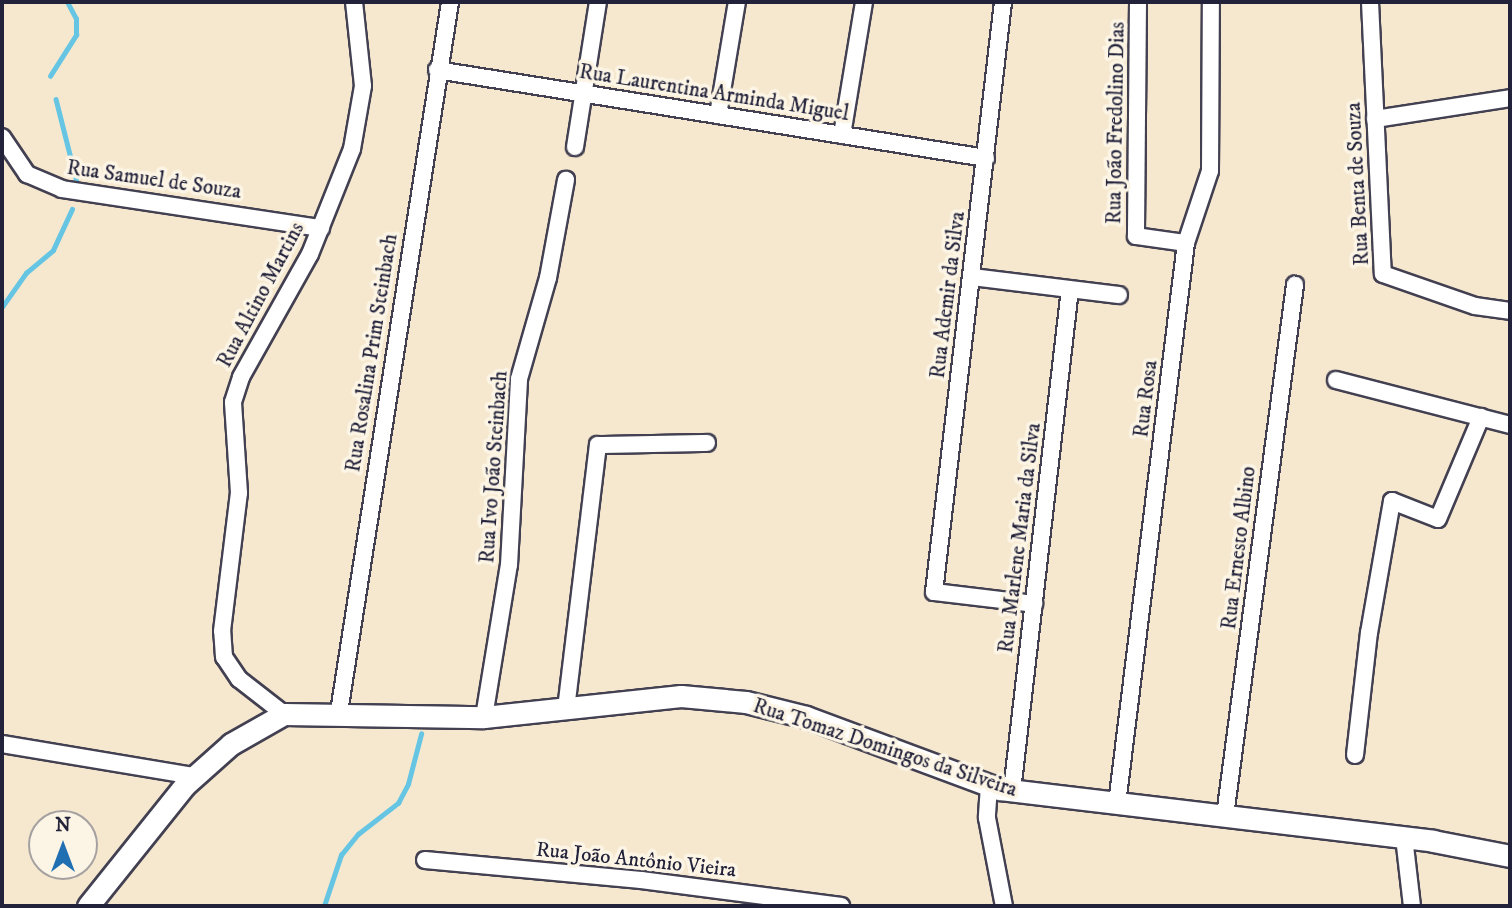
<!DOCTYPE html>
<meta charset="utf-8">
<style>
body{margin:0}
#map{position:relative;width:1512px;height:908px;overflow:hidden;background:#f6e8cf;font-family:"IM FELL DW Pica",serif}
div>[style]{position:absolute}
.stream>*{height:4.5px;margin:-2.25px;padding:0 2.25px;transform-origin:2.25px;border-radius:2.25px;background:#65c5e3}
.roads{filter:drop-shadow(2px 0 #424051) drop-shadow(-2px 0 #424051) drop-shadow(0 2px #424051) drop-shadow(0 -2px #424051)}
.minor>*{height:16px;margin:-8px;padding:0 8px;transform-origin:8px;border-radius:8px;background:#fff}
.secondary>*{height:21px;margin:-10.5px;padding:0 10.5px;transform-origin:10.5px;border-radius:10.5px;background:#fff}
span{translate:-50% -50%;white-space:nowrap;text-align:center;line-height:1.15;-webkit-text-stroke:7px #fcf5e5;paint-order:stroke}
.street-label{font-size:21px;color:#22223b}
.frame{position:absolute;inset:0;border:4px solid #22223b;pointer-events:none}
.north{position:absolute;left:28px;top:810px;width:70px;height:70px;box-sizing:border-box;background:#fcf5e5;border:2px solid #a5a1a1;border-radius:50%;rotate:0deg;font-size:19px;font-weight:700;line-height:28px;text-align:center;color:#22223b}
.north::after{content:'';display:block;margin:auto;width:24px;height:32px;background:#1f6fb2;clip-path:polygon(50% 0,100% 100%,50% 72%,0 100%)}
</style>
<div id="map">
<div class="stream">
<div style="left:50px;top:76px;width:49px;rotate:-57.6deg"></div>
<div style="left:76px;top:35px;width:16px;rotate:-90deg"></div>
<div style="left:76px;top:19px;width:19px;rotate:-118deg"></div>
<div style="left:56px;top:99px;width:90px;rotate:75.8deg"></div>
<div style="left:2px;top:307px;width:42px;rotate:-54.8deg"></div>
<div style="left:26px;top:273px;width:35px;rotate:-40deg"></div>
<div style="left:53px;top:250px;width:45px;rotate:-65.1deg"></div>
<div style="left:324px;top:906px;width:54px;rotate:-71.6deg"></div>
<div style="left:341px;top:855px;width:27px;rotate:-51deg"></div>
<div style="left:358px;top:834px;width:51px;rotate:-37.8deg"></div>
<div style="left:398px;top:803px;width:21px;rotate:-62deg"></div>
<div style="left:408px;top:784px;width:52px;rotate:-75.4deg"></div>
</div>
<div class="roads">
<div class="minor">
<div style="left:1003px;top:2px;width:594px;rotate:96.67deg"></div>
<div style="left:934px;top:592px;width:101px;rotate:6.8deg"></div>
<div style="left:1138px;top:2px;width:234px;rotate:90.5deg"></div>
<div style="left:1136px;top:236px;width:50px;rotate:8deg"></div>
<div style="left:1370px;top:2px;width:272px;rotate:87.3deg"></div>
<div style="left:1383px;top:274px;width:97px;rotate:19.2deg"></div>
<div style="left:1475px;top:306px;width:35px;rotate:8deg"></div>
<div style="left:437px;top:70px;width:556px;rotate:9.11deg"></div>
<div style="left:718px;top:115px;width:115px;rotate:-80.5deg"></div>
<div style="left:1375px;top:119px;width:137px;rotate:-8.8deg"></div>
<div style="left:842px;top:135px;width:135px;rotate:-80.6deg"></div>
<div style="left:2px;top:137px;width:45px;rotate:56deg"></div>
<div style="left:27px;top:174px;width:38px;rotate:23deg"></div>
<div style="left:62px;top:189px;width:262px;rotate:8.6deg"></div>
<div style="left:575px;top:147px;width:147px;rotate:-81deg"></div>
<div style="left:972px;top:277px;width:148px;rotate:7deg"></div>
<div style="left:1336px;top:380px;width:180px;rotate:14.5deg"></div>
<div style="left:566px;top:709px;width:266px;rotate:-83.1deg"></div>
<div style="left:598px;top:445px;width:109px;rotate:-1.1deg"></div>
<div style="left:339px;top:712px;width:719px;rotate:-81.11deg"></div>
<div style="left:284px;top:714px;width:57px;rotate:-142.1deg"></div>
<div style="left:239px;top:679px;width:27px;rotate:-124deg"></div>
<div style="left:224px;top:657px;width:26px;rotate:-94deg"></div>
<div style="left:222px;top:631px;width:139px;rotate:-83deg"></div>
<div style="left:239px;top:493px;width:91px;rotate:-93.8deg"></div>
<div style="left:233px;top:402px;width:26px;rotate:-72deg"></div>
<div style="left:241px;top:377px;width:141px;rotate:-60.7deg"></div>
<div style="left:310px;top:254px;width:113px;rotate:-68.2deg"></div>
<div style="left:352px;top:149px;width:64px;rotate:-80.1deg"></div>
<div style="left:363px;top:86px;width:84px;rotate:-96.1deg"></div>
<div style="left:484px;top:717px;width:154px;rotate:-80.7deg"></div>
<div style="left:509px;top:565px;width:186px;rotate:-86.9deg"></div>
<div style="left:519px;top:379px;width:105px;rotate:-74deg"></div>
<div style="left:548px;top:278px;width:100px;rotate:-79.6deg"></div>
<div style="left:2px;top:744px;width:195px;rotate:9.5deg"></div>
<div style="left:1355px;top:755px;width:123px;rotate:-83.5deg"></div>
<div style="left:1369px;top:633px;width:134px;rotate:-80.1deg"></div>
<div style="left:1392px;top:501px;width:49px;rotate:21.4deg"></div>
<div style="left:1438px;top:519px;width:111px;rotate:-67.1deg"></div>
<div style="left:989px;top:786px;width:32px;rotate:94deg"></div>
<div style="left:987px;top:818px;width:90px;rotate:79.1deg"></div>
<div style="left:1012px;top:791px;width:505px;rotate:-83.41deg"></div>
<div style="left:1117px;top:804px;width:565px;rotate:-82.99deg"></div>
<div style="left:1186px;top:243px;width:76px;rotate:-71.6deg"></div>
<div style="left:1210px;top:171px;width:169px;rotate:-89.7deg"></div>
<div style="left:1225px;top:816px;width:536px;rotate:-82.49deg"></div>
<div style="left:1404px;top:837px;width:69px;rotate:83.4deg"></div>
<div style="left:425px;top:860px;width:217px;rotate:5.3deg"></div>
<div style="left:641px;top:880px;width:202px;rotate:7.4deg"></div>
</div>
<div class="secondary">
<div style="left:88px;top:906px;width:155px;rotate:-51.3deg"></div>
<div style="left:185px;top:785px;width:62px;rotate:-41.7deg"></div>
<div style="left:231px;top:744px;width:61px;rotate:-29.5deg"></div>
<div style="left:284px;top:714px;width:200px;rotate:0.9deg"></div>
<div style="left:484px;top:717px;width:198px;rotate:-6.1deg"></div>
<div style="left:681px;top:696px;width:65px;rotate:5.3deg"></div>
<div style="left:746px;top:702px;width:62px;rotate:14deg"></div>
<div style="left:806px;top:717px;width:207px;rotate:20.4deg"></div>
<div style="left:1000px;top:789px;width:436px;rotate:6.8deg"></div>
<div style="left:1433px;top:841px;width:78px;rotate:11deg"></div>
</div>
</div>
<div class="street-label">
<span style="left:714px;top:93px;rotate:9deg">Rua Laurentina Arminda Miguel</span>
<span style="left:1116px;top:123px;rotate:-89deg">Rua João Fredolino Dias</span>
<span style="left:154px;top:180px;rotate:8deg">Rua Samuel de Souza</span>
<span style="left:1358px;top:184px;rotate:-93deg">Rua Benta de Souza</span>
<span style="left:261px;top:295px;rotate:-62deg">Rua Altino Martins</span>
<span style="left:948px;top:295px;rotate:-83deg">Rua Ademir da Silva</span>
<span style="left:372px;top:353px;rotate:-81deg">Rua Rosalina Prim Steinbach</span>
<span style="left:1146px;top:399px;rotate:-83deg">Rua Rosa</span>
<span style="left:494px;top:467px;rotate:-86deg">Rua Ivo João Steinbach</span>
<span style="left:1020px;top:538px;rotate:-83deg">Rua Marlene Maria da Silva</span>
<span style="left:1239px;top:548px;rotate:-83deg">Rua Ernesto Albino</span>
<span style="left:885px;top:748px;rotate:18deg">Rua Tomaz Domingos da Silveira</span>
<span style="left:636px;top:860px;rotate:6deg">Rua João Antônio Vieira</span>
</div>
<div class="frame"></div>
<div class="north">N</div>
</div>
